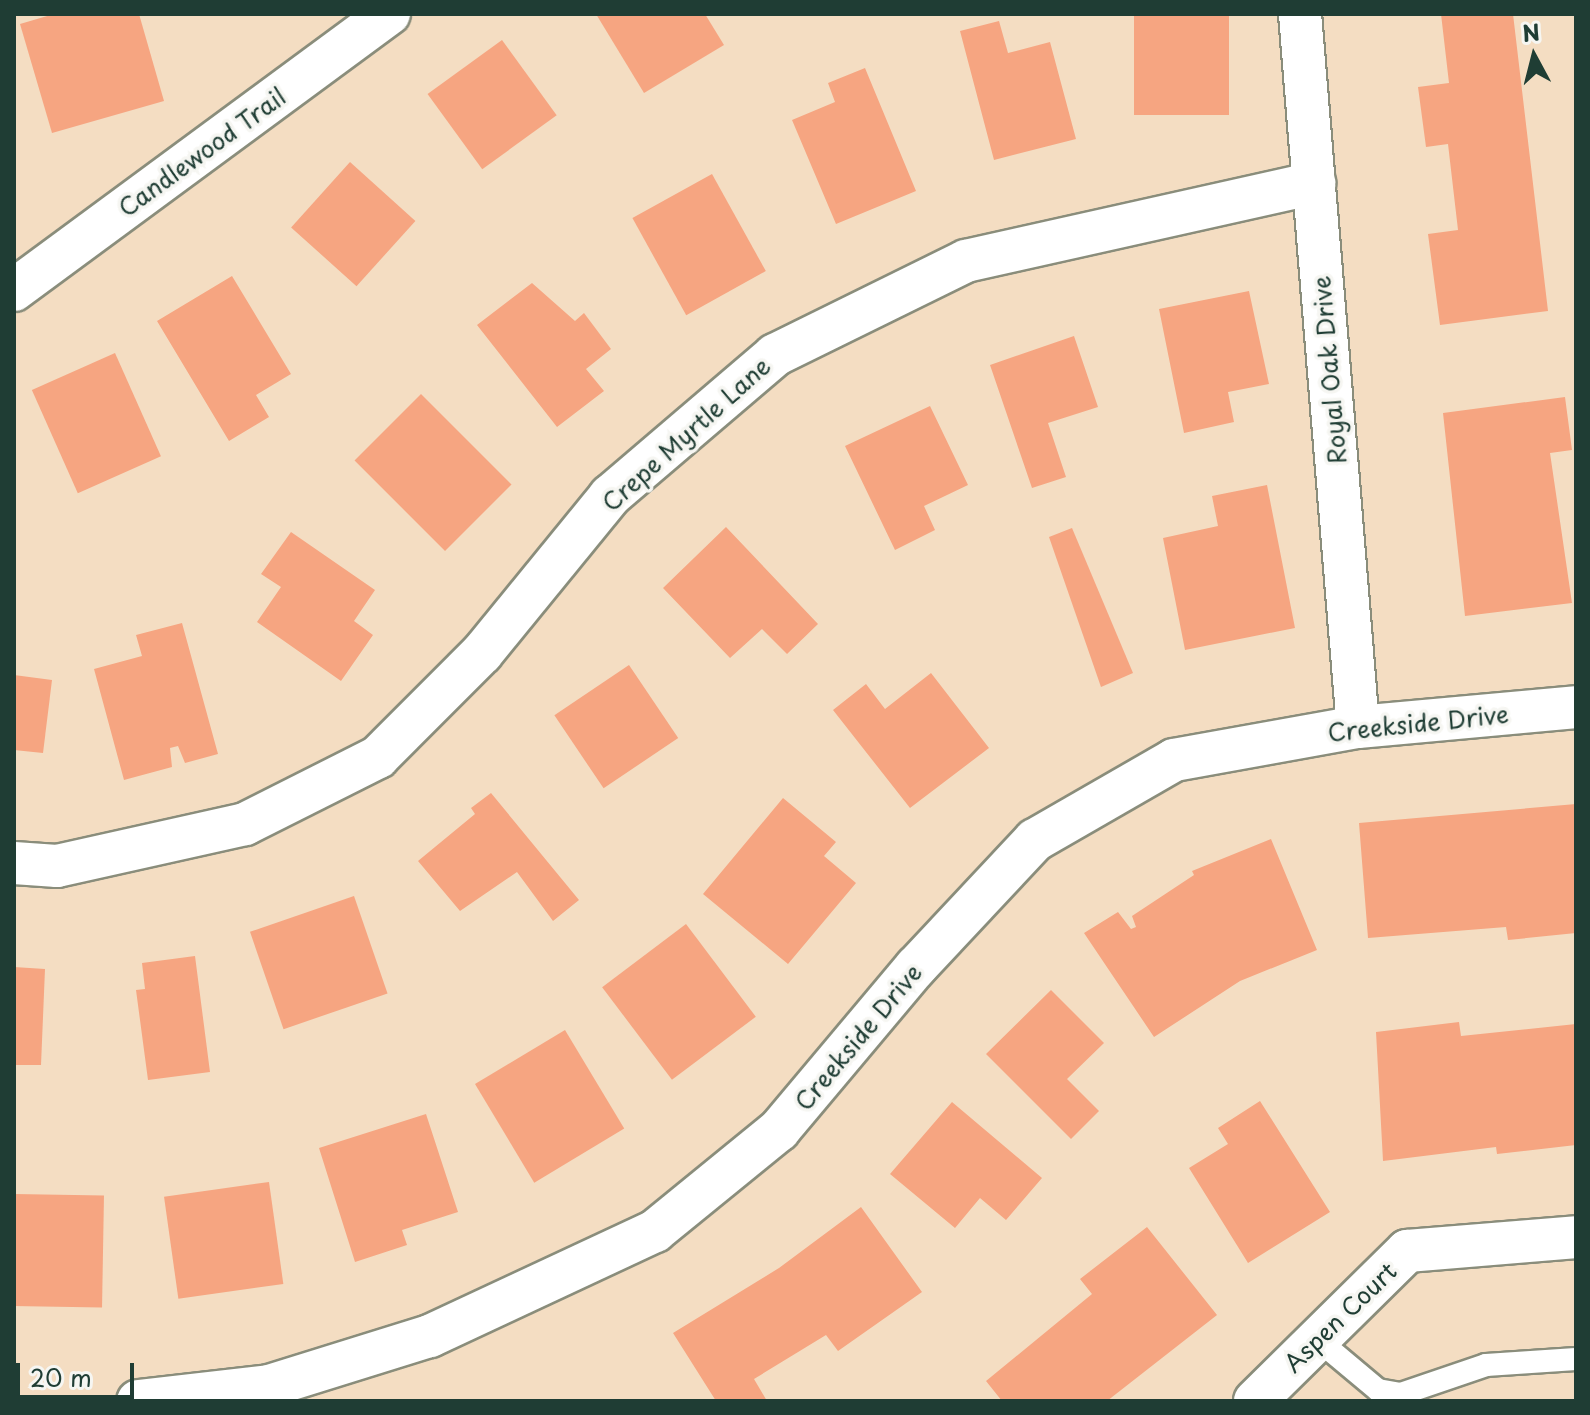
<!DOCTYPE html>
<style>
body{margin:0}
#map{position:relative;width:1590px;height:1415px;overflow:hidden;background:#f4ddc2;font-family:"Playpen Sans",sans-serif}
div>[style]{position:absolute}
.building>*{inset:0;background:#f6a581;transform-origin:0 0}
.roads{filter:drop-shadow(2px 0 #8a8d7b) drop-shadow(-2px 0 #8a8d7b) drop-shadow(0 2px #8a8d7b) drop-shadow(0 -2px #8a8d7b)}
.service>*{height:22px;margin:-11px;padding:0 11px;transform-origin:11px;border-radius:11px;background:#fff}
.minor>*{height:42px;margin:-21px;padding:0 21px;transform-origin:21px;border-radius:21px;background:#fff}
span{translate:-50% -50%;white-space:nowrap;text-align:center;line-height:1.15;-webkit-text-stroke:7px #f6f6f2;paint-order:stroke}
.street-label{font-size:24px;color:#1f3d34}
.frame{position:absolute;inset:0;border:16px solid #1f3d34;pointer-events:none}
.north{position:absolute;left:1494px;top:16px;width:80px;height:80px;-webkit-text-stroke:6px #f6f6f2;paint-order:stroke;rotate:353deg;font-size:22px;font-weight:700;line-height:32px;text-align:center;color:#1f3d34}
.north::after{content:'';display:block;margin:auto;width:28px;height:36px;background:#1f3d34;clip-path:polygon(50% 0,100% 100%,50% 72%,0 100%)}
.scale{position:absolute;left:16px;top:1363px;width:118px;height:36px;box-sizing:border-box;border:4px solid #1f3d34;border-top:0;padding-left:10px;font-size:24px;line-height:28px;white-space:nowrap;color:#1f3d34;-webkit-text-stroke:6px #f6f6f2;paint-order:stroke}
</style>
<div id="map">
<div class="building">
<div style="clip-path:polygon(54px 14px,139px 14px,164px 101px,52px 133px,20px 24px)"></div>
<div style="clip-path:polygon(596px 14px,705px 14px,724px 45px,644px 93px)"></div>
<div style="left:1134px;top:14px;width:95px;height:101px"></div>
<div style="clip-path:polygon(1441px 14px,1513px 14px,1548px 311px,1440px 325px,1428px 234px,1458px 230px,1448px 144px,1426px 147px,1418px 87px,1449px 83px)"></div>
<div style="clip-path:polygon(999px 21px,1008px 53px,1050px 42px,1076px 139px,994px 160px,960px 31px)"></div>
<div style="left:502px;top:40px;width:93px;height:92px;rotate:54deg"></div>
<div style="clip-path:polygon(865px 68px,916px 191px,836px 224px,792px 120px,835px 102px,828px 83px)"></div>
<div style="left:350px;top:162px;width:88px;height:88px;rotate:42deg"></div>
<div style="left:712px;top:174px;width:111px;height:91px;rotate:61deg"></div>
<div style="clip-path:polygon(232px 276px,291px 374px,256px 395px,269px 417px,229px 441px,157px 321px)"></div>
<div style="clip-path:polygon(532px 283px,575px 321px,584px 313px,611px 349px,586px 369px,604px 391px,557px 427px,477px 325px)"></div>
<div style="clip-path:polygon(1249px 291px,1269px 384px,1228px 392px,1234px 422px,1184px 433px,1159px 309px)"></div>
<div style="clip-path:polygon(1074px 336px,1098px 407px,1048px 423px,1066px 477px,1032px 488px,990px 365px)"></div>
<div style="left:115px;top:353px;width:113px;height:91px;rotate:66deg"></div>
<div style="left:421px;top:394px;width:128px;height:94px;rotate:45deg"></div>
<div style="clip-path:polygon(1565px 397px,1572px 450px,1550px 453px,1572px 603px,1465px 616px,1443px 413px)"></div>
<div style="clip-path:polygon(930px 406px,968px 485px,924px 506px,935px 530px,895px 550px,845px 446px)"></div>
<div style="clip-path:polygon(1267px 485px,1295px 628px,1185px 650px,1163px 538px,1218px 526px,1212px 496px)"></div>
<div style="clip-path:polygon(726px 527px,818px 624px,787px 654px,762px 629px,730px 658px,663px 588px)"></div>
<div style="clip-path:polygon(1072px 528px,1133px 673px,1101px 687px,1049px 537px)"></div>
<div style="clip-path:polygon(291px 532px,375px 590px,354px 621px,373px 635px,341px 681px,257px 622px,281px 587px,261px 574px)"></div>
<div style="clip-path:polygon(182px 623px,218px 754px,185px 763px,178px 746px,170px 748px,172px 767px,124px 780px,94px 669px,142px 656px,136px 635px)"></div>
<div style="left:629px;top:665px;width:88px;height:90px;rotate:56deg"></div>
<div style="clip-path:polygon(931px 673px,989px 748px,910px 808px,833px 710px,866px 684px,885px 709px)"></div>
<div style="clip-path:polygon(14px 675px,52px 680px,43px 753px,14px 750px)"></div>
<div style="clip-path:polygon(491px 793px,579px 900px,553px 921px,517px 872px,460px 911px,418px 861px,475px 814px,471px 808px)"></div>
<div style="clip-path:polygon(783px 798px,836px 842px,824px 856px,856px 883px,788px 964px,703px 894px)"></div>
<div style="clip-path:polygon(1576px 804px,1576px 933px,1508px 940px,1506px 927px,1368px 938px,1359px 823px)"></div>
<div style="clip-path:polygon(1271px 839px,1317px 950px,1240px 981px,1154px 1037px,1084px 933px,1118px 912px,1131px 929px,1136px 927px,1132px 916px,1194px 875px,1192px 871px)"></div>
<div style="left:354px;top:896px;width:103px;height:110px;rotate:71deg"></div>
<div style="left:686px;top:924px;width:116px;height:105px;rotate:53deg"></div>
<div style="clip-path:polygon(195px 956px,210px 1072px,148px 1080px,136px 990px,145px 989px,142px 963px)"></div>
<div style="clip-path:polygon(14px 967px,45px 969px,41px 1065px,14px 1065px)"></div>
<div style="clip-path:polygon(1051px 990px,1104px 1043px,1067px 1079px,1099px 1111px,1071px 1139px,986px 1054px)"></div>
<div style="clip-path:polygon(1459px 1022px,1461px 1036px,1576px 1024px,1576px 1145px,1497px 1154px,1496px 1147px,1383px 1161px,1376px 1032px)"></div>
<div style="left:565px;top:1030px;width:115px;height:105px;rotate:59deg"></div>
<div style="clip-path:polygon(1260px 1101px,1330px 1212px,1248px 1263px,1189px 1168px,1228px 1144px,1218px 1128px)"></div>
<div style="clip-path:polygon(952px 1102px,1042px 1178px,1006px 1220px,980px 1198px,955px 1228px,890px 1174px)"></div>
<div style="clip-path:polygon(426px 1114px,458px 1212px,402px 1230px,407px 1245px,355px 1262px,319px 1148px)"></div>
<div style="left:269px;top:1182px;width:103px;height:106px;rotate:82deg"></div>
<div style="left:14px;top:1194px;width:90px;height:112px;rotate:1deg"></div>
<div style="clip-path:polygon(861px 1207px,922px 1292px,838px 1351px,826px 1335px,754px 1379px,767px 1401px,716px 1401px,673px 1333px,779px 1268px)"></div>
<div style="clip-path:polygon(1147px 1227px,1217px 1315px,1107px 1401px,1002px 1401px,986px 1381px,1092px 1294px,1080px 1279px)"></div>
</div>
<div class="roads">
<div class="service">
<div style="left:1317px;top:1339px;width:80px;rotate:39.9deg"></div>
<div style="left:1378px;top:1390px;width:23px;rotate:10deg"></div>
<div style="left:1401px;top:1394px;width:90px;rotate:-18.8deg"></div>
<div style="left:1486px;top:1365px;width:90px;rotate:-3.8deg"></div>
</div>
<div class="minor">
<div style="left:1300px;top:14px;width:715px;rotate:85.35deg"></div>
<div style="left:14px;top:290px;width:466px;rotate:-36.4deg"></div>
<div style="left:14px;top:863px;width:43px;rotate:4deg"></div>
<div style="left:57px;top:866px;width:193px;rotate:-12.6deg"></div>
<div style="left:245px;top:824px;width:149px;rotate:-26.7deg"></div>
<div style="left:378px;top:757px;width:147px;rotate:-45deg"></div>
<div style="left:482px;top:653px;width:203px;rotate:-50.8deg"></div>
<div style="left:610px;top:496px;width:217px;rotate:-40.5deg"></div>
<div style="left:775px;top:355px;width:213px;rotate:-26.2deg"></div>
<div style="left:966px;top:261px;width:357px;rotate:-12.6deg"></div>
<div style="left:138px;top:1401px;width:132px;rotate:-6.5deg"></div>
<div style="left:269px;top:1386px;width:169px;rotate:-17.3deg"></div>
<div style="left:430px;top:1336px;width:248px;rotate:-25deg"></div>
<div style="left:655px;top:1231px;width:160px;rotate:-39.2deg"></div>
<div style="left:779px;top:1130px;width:213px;rotate:-50deg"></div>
<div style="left:916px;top:967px;width:174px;rotate:-46.9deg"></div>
<div style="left:1035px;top:840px;width:160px;rotate:-29.9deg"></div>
<div style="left:1174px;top:760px;width:187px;rotate:-10.2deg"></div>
<div style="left:1358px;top:727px;width:219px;rotate:-5.2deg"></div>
<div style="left:1255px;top:1401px;width:214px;rotate:-44.6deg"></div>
<div style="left:1407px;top:1251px;width:170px;rotate:-4.7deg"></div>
</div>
</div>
<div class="street-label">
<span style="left:202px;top:152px;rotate:-36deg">Candlewood Trail</span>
<span style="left:1329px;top:370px;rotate:-95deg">Royal Oak Drive</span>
<span style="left:686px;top:434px;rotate:-42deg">Crepe Myrtle Lane</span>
<span style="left:1418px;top:723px;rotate:-6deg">Creekside Drive</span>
<span style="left:858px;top:1037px;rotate:-50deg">Creekside Drive</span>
<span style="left:1340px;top:1317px;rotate:-44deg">Aspen Court</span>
</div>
<div class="frame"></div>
<div class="north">N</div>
<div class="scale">20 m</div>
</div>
